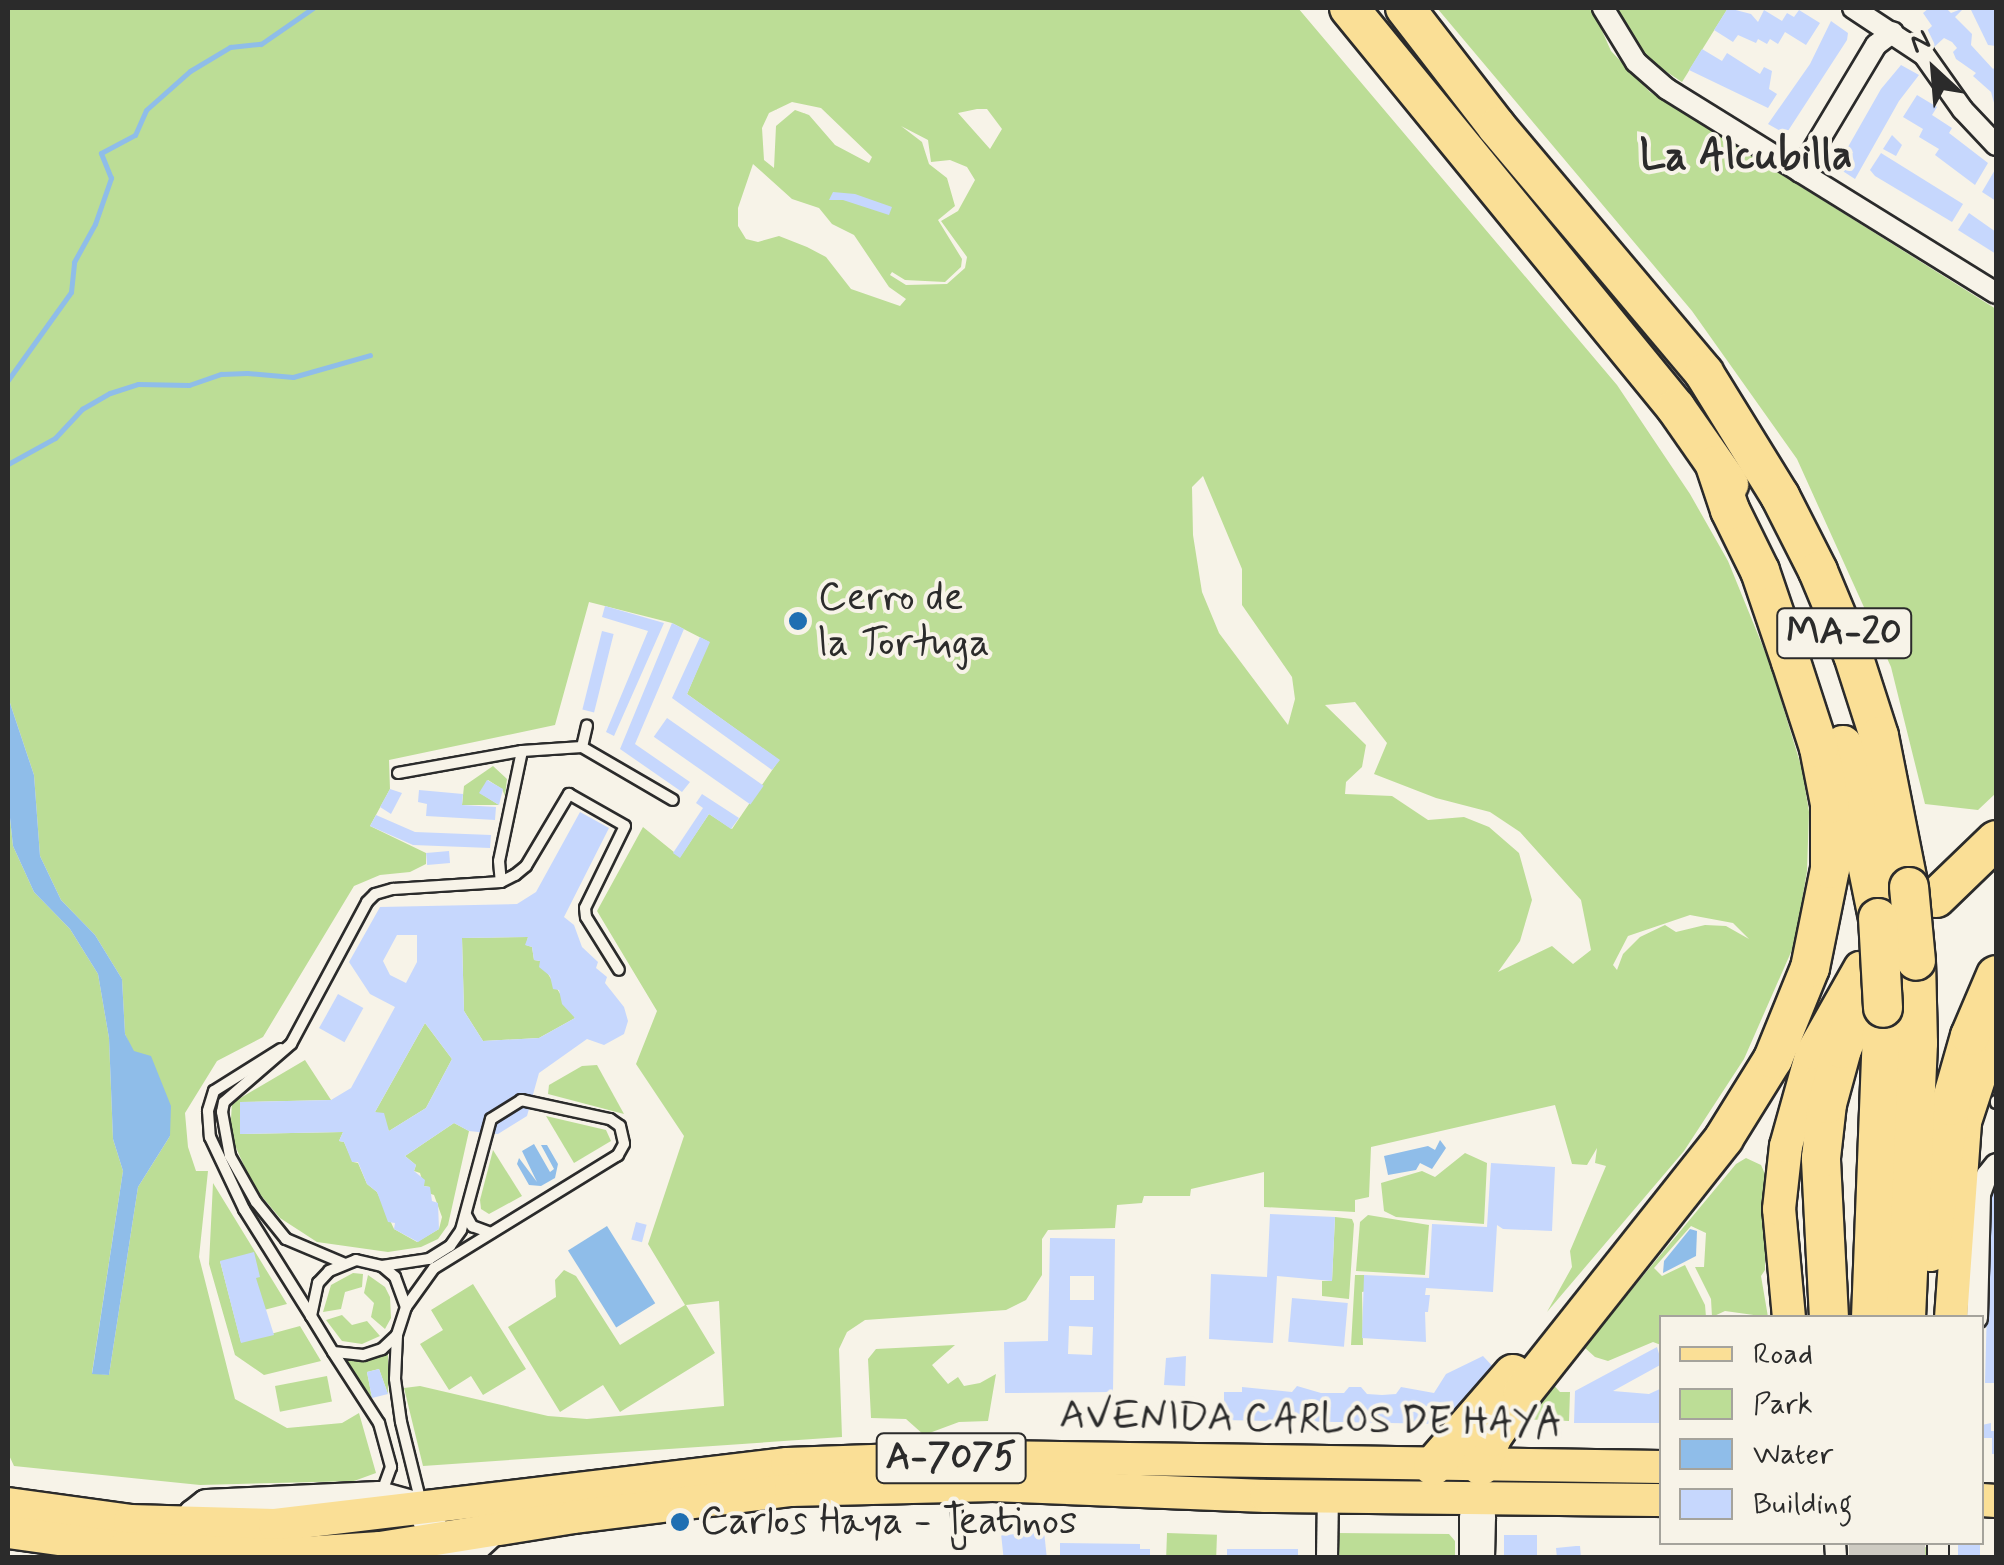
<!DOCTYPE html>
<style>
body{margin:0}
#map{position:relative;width:2004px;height:1565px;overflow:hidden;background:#f7f3e8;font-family:Mynerve,sans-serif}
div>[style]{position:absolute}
.green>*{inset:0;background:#bcdd96;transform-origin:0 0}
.water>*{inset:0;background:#8fbde9;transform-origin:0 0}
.stream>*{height:5px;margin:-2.5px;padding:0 2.5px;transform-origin:2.5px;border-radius:2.5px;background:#8fbde9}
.building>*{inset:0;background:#c6d7fd;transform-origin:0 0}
.highway-tunnel>*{height:38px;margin-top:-19px;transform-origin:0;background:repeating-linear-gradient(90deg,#cecbc2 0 38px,transparent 0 57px)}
.roads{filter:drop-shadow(2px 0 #2b2b2b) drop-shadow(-2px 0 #2b2b2b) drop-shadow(0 2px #2b2b2b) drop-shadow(0 -2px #2b2b2b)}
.lane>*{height:10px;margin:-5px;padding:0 5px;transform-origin:5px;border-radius:5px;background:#f7f3e8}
.street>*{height:20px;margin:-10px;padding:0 10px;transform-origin:10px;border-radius:10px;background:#f7f3e8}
.secondary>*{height:30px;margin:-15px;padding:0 15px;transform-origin:15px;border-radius:15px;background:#f7f3e8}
.primary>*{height:32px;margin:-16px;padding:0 16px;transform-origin:16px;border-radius:16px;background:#fadf96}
.highway>*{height:38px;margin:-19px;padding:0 19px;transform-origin:19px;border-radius:19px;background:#fadf96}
.bridges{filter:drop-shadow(2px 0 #2b2b2b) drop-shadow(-2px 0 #2b2b2b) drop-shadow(0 2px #2b2b2b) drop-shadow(0 -2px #2b2b2b)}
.highway-bridge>*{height:38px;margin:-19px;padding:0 19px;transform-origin:19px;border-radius:19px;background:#fadf96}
.dots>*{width:28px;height:28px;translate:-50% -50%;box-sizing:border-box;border:5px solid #f7f3e8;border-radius:50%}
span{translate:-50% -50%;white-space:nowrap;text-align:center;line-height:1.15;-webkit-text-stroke:8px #f7f3e8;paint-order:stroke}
.shield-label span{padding:2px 8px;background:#f7f3e8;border:2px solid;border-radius:8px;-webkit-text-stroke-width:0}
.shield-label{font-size:38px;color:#2b2b2b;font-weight:700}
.poi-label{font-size:40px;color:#2b2b2b}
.left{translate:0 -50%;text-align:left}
.street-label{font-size:40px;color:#2b2b2b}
.neighbourhood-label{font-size:42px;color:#2b2b2b;font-weight:700}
.frame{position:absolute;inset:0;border:10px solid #2b2b2b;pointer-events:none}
.legend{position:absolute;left:1659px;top:1315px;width:325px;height:230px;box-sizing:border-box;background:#f7f3e8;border:2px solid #a5a39c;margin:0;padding:12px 18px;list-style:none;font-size:30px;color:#2b2b2b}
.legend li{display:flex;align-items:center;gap:20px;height:50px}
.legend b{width:50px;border:2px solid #a5a39c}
.north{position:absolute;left:1884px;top:20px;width:100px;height:100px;-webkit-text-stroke:8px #f7f3e8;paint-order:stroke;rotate:334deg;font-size:28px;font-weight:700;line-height:40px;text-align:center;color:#2b2b2b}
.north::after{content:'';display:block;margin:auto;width:35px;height:45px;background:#2b2b2b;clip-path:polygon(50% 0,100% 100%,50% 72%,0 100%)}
</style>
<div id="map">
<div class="green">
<div style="clip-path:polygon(evenodd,8px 8px,1298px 8px,1617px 385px,1690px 494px,1728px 561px,1770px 664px,1802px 769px,1809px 812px,1807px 871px,1795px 943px,1744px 1059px,1684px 1151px,1547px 1312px,1572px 1267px,1570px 1251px,1606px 1166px,1595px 1163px,1597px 1148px,1587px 1165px,1572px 1164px,1555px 1105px,1371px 1147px,1369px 1197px,1355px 1200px,1355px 1212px,1264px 1207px,1264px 1172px,1191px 1189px,1190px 1196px,1144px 1196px,1142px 1203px,1117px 1205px,1115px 1228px,1048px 1230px,1042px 1239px,1042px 1275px,1026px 1300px,1006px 1310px,865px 1320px,847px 1332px,839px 1349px,842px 1437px,423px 1466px,404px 1388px,420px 1386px,548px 1416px,587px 1419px,724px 1406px,719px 1301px,686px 1305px,715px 1353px,620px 1412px,603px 1385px,560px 1412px,508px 1327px,556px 1297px,555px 1280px,564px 1270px,576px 1276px,620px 1345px,685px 1305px,648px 1244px,684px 1136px,636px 1064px,657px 1011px,597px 911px,643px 827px,680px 857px,709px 814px,732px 829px,779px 760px,687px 694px,709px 642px,672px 623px,589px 602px,555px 725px,389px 760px,390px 789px,370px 826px,426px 853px,426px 864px,410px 872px,380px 875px,354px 886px,263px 1037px,217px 1061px,185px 1113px,188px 1147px,196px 1171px,208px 1171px,199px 1257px,235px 1399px,287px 1428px,342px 1423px,359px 1413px,376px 1473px,354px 1481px,200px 1485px,14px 1466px,8px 1453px,8px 799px,13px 846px,34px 892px,70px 929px,98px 974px,109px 1038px,113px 1139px,123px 1171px,92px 1373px,109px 1375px,138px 1187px,170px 1136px,125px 1034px,122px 979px,95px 935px,61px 900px,40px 856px,34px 775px,8px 697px,8px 8px,792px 102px,821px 108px,872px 157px,869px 163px,835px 145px,809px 115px,795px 110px,776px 126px,774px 168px,764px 160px,762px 128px,769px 113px,792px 102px,8px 8px,977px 109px,987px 109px,1002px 129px,990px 149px,958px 113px,977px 109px,8px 8px,901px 126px,928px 140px,931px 162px,950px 160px,967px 167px,975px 180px,958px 211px,941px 221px,967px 257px,965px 268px,947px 284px,906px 285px,890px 275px,892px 272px,905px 280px,945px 282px,961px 267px,962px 259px,938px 220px,955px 206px,947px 178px,929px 164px,922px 142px,901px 126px,8px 8px,753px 164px,792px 199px,819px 208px,832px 224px,854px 235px,889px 287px,906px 299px,900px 306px,851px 289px,826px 257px,807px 247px,779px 236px,758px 242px,746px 239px,738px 226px,738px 208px,753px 164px,8px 8px,1203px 476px,1242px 569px,1242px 605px,1292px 677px,1295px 699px,1288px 725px,1219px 633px,1202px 592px,1193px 535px,1192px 487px,1203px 476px,8px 8px,1355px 702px,1387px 743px,1374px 774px,1436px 798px,1490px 812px,1520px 832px,1581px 900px,1591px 950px,1573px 964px,1552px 946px,1498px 972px,1520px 941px,1532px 900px,1519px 853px,1489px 827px,1464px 817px,1428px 820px,1392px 796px,1345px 794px,1346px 782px,1362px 767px,1366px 745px,1325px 705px,1355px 702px,8px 8px,1690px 915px,1733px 923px,1749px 939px,1726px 926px,1705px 925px,1676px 932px,1665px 925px,1640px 937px,1623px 954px,1617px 970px,1613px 965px,1628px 936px,1690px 915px)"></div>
<div style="clip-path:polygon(1437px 8px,1592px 8px,1611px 51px,1650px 92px,1996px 309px,1996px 793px,1978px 810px,1925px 804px,1891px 667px,1797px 459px,1692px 311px)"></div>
<div style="clip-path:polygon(1611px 8px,1728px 8px,1682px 82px,1644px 57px)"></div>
<div style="clip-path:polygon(493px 766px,507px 779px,505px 796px,502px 789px,488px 780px,480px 793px,499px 805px,462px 805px,464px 786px)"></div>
<div style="clip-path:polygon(528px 937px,526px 945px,532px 947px,534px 960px,540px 961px,575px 1018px,539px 1038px,483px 1041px,464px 1011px,462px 938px)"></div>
<div style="clip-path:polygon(425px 1023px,452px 1059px,426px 1108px,389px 1131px,375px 1112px)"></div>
<div style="clip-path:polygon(305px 1060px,331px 1100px,240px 1102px,240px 1134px,343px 1132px,339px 1141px,344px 1142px,353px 1162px,358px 1163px,367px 1184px,377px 1192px,394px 1229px,417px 1242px,439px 1229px,442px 1217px,434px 1195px,428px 1193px,430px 1187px,424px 1186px,420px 1173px,414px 1171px,416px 1165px,405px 1156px,454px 1123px,469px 1131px,448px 1225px,438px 1239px,421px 1247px,388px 1252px,317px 1242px,280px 1218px,253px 1186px,230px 1134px,232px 1103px)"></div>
<div style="clip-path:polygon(597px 1065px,624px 1114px,548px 1094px,549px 1085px,582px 1066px)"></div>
<div style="clip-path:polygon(546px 1116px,606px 1130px,611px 1141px,574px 1163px)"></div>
<div style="clip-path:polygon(493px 1150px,522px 1196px,489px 1214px,481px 1209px,480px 1200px)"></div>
<div style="clip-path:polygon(1465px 1153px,1487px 1163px,1484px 1224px,1396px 1217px,1384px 1211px,1381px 1183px,1422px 1171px,1435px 1177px)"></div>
<div style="clip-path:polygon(1746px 1158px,1761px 1165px,1765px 1174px,1765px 1270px,1761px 1276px,1768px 1317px,1725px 1311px,1712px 1317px,1711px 1299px,1695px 1267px,1704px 1267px,1706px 1233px,1691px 1226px,1654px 1268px,1662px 1276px,1685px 1265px,1705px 1305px,1706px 1317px,1662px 1318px,1661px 1345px,1653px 1342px,1608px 1361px,1595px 1357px,1584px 1347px,1736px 1164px)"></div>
<div style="clip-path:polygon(213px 1183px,287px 1304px,264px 1310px,220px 1261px,241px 1342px,300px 1326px,321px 1361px,264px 1375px,235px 1355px,209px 1264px)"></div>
<div style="clip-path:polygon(1368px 1215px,1429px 1225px,1425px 1275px,1356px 1271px,1360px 1222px)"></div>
<div style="clip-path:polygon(1335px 1217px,1352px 1219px,1354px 1224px,1349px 1299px,1322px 1296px,1322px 1281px,1332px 1281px)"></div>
<div style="clip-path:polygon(353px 1273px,363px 1274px,362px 1287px,345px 1292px,341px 1309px,323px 1312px,331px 1285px)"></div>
<div style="clip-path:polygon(368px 1275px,385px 1287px,390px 1297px,391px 1318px,385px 1329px,371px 1317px,374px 1303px,364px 1293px)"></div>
<div style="clip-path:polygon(1355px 1275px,1364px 1275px,1367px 1291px,1362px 1292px,1363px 1345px,1351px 1345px)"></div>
<div style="clip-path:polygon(473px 1284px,526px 1369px,483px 1395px,471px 1376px,449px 1390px,420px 1344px,443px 1330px,431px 1310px)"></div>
<div style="clip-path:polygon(342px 1315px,352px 1325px,367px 1321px,380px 1336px,362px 1344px,342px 1341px,326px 1320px)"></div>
<div style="clip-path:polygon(955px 1345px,932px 1365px,948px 1384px,958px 1377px,964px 1386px,980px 1383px,996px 1374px,988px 1421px,959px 1422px,924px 1435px,906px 1419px,871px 1418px,868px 1359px,876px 1349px)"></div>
<div style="clip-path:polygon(388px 1351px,388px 1394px,379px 1369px,367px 1372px,372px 1398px,345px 1359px,368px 1360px)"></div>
<div style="left:327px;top:1376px;width:26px;height:53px;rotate:79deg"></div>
<div style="clip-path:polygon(1550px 1381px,1560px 1392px,1570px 1392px,1569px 1421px,1521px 1419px)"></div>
<div style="left:1167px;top:1533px;width:50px;height:24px;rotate:2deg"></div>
<div style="clip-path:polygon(1336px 1533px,1449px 1534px,1455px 1541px,1455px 1557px,1337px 1557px)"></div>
<div style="left:1926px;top:1547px;width:11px;height:78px;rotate:68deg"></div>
</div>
<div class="water">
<div style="clip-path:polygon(8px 697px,34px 775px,40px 856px,61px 900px,95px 935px,122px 979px,125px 1034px,134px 1051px,151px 1056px,171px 1106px,170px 1136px,138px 1187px,109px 1375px,92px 1374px,123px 1171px,113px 1139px,109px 1038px,98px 974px,70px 929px,34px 892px,13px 846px,8px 799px)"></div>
<div style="clip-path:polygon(1440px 1140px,1446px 1148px,1432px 1169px,1420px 1163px,1416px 1170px,1388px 1175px,1384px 1156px,1428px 1146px,1435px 1150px)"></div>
<div style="clip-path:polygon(534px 1144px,550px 1172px,554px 1169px,541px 1145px,547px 1145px,558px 1164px,555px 1178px,541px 1186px,529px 1185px,517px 1164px,519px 1158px,537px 1182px,522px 1151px)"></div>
<div style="left:607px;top:1226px;width:91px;height:46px;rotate:58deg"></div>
<div style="clip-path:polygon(1690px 1229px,1697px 1231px,1696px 1256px,1663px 1273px,1664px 1261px)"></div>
</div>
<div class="stream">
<div style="left:8px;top:380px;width:108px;rotate:-54.4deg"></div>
<div style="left:71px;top:292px;width:30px;rotate:-84deg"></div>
<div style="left:74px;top:262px;width:43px;rotate:-61.1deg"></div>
<div style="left:95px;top:224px;width:49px;rotate:-70.8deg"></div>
<div style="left:111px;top:178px;width:27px;rotate:-112deg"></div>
<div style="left:101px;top:153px;width:38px;rotate:-28deg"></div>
<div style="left:135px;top:135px;width:27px;rotate:-66deg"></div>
<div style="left:146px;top:110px;width:59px;rotate:-41.6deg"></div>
<div style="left:190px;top:71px;width:47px;rotate:-31deg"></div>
<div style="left:230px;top:47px;width:31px;rotate:-6deg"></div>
<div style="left:261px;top:44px;width:63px;rotate:-34.7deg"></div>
<div style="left:8px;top:464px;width:54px;rotate:-29deg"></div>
<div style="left:55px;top:438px;width:40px;rotate:-47deg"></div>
<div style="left:82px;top:409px;width:32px;rotate:-30deg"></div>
<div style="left:110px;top:393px;width:29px;rotate:-18deg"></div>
<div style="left:138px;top:384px;width:51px;rotate:1.1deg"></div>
<div style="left:189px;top:385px;width:34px;rotate:-19deg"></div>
<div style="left:221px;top:374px;width:26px;rotate:-2deg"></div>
<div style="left:247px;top:373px;width:46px;rotate:5deg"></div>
<div style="left:293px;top:377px;width:80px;rotate:-15.9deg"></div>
</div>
<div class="building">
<div style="clip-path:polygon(1728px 8px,1751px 14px,1758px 22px,1764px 10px,1782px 21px,1787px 13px,1794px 17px,1799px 10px,1820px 23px,1806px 45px,1785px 32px,1778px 44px,1770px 39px,1767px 44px,1758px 39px,1756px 43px,1738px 35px,1733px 42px,1714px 30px)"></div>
<div style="clip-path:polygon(1929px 8px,1946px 8px,1951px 13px,1964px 8px,1955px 17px,1972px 34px,1971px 45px,1993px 69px,1996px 66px,1996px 110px,1991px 92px,1973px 76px,1976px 73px,1956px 59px,1953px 52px,1957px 48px,1952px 42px,1944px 38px,1933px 48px,1920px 37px,1932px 26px,1923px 13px)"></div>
<div style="clip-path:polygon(1975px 8px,1996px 8px,1996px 46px,1988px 45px,1971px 10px)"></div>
<div style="clip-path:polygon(1831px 21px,1848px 33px,1847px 40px,1786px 134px,1768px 124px,1810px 64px)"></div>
<div style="clip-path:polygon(1702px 49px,1722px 61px,1727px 53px,1760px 74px,1764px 67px,1772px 71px,1769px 89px,1777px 94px,1768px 108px,1689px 70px)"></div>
<div style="clip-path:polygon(1901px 65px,1919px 75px,1899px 101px,1855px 179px,1838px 168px,1840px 161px,1881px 89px)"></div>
<div style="clip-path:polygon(1917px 95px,1937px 107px,1932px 115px,1952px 128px,1949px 133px,1988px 163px,1975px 185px,1935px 155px,1939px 149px,1919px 137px,1923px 129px,1903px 117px)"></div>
<div style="clip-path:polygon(1892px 135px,1902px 145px,1896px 156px,1883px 149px)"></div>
<div style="clip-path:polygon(1881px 153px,1963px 204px,1952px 222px,1875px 176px,1870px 170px)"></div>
<div style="clip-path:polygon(1996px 168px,1996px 201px,1982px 192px)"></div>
<div style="clip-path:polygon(833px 192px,855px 194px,892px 207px,889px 215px,843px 200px,829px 200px)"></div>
<div style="clip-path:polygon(1969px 213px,1996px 232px,1996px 254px,1958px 230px)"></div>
<div style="clip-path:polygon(605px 606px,664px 623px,614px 736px,606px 732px,648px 631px,602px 617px)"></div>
<div style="clip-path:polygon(672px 623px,684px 629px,635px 744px,690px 782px,682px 792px,620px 749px)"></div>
<div style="left:602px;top:631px;width:12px;height:81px;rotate:14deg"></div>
<div style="clip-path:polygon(700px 637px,710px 642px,687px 694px,780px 760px,772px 770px,672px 698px)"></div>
<div style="left:667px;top:718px;width:118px;height:23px;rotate:35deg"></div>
<div style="clip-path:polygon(487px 780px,503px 789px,499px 805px,479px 793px)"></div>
<div style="clip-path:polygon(390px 789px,402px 793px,391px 814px,380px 807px)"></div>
<div style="clip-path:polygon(419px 790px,463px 794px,462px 805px,496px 807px,495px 820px,426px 816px,427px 804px,418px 802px)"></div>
<div style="clip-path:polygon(702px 794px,739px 818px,731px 829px,709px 814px,680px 858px,673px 853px,703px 808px,696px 803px)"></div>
<div style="clip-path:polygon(evenodd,580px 812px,609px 828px,564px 917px,574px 925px,582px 947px,598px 962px,596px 968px,607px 977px,605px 983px,624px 1007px,628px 1021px,624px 1034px,604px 1045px,587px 1039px,539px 1073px,527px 1116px,498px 1134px,469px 1131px,454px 1123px,405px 1156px,416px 1165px,414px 1171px,425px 1180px,424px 1186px,430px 1187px,432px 1201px,438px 1203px,439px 1229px,418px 1242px,394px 1229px,395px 1223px,388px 1222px,377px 1192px,367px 1184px,358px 1162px,352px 1162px,344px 1142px,339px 1141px,343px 1132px,240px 1134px,240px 1102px,331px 1100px,351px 1088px,395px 1007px,370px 994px,349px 962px,380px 907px,517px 904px,536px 892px,580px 812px,397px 935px,417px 935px,417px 962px,406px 983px,390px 975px,383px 961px,397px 935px,580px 812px,528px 937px,525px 945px,532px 947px,534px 960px,540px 961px,539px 967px,550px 976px,553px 989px,559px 990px,562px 1004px,575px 1018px,539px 1038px,483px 1041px,464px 1011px,462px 938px,528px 937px,580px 812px,425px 1023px,452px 1059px,426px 1108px,389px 1131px,384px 1113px,375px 1112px,425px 1023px)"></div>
<div style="clip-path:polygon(376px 815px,415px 832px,491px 835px,490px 848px,413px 845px,370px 826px)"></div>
<div style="left:449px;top:851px;width:12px;height:23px;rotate:85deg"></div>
<div style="left:338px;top:994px;width:29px;height:39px;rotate:29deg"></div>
<div style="clip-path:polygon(1491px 1163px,1555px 1167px,1552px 1231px,1503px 1229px,1497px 1225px,1493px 1292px,1426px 1288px,1425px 1295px,1430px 1295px,1428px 1312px,1425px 1312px,1426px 1342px,1362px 1338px,1364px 1275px,1429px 1278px,1432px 1224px,1487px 1227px)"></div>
<div style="clip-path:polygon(1990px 1192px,1996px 1192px,1996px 1383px,1985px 1383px)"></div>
<div style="clip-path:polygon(1270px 1214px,1335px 1217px,1332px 1281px,1277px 1276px,1273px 1343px,1209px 1339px,1211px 1274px,1267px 1277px)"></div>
<div style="left:636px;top:1222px;width:11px;height:18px;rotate:15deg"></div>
<div style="clip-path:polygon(evenodd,1050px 1238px,1115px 1239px,1113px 1392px,1005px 1393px,1004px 1342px,1048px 1341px,1050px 1238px,1070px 1276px,1094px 1276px,1094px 1300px,1070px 1300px,1070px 1276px,1050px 1238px,1069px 1326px,1093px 1327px,1092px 1355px,1068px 1354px,1069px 1326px)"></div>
<div style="clip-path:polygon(254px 1252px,260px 1277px,256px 1278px,274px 1335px,241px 1343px,220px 1261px)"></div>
<div style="left:1292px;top:1298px;width:56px;height:44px;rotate:5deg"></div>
<div style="clip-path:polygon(1657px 1347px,1662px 1364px,1613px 1391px,1649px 1394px,1662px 1388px,1662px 1423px,1574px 1423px,1575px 1391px)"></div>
<div style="clip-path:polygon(1186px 1356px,1185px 1386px,1164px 1385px,1166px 1358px)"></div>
<div style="clip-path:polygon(1483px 1356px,1497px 1371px,1442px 1424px,1224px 1420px,1224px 1392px,1242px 1392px,1242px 1387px,1292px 1392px,1297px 1386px,1321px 1393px,1344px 1393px,1349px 1387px,1361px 1387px,1367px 1394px,1382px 1395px,1396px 1394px,1401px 1387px,1434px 1393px,1446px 1374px)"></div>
<div style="clip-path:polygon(379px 1369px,388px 1394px,372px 1398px,367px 1372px)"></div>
<div style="clip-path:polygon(1991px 1423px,1991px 1431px,1996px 1431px,1996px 1454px,1992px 1454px,1992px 1438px,1982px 1438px,1982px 1425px)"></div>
<div style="left:1044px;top:1531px;width:27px;height:43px;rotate:84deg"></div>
<div style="left:1504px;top:1535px;width:33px;height:23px"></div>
<div style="left:1958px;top:1542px;width:22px;height:16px"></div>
<div style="clip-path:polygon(1060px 1543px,1140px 1544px,1140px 1549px,1150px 1549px,1150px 1558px,1060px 1558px)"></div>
<div style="clip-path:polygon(1576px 1546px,1580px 1546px,1581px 1558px,1557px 1558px,1556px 1548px)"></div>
<div style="left:1227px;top:1549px;width:71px;height:9px"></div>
</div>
<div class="highway-tunnel">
<div style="left:1868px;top:1542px;width:16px;rotate:90deg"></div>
<div style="left:1906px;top:1542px;width:16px;rotate:90deg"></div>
</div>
<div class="roads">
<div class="lane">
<div style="left:582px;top:747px;width:22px;rotate:-77deg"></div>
<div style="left:522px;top:751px;width:60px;rotate:-3.8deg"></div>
<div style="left:582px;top:747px;width:105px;rotate:30.2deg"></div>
<div style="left:398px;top:773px;width:126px;rotate:-10.1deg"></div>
<div style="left:522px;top:751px;width:112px;rotate:101.8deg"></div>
<div style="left:499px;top:861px;width:21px;rotate:85deg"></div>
<div style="left:281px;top:1049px;width:79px;rotate:147.9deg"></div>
<div style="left:214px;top:1091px;width:21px;rotate:107deg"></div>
<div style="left:208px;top:1111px;width:26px;rotate:86deg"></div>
<div style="left:210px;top:1137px;width:80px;rotate:64.7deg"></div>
<div style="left:244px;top:1209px;width:126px;rotate:57.9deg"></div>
<div style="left:1996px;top:1101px;width:2px;rotate:90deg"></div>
<div style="left:466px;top:1215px;width:13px;rotate:61deg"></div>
<div style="left:472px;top:1226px;width:20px;rotate:20deg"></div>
<div style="left:356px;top:1260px;width:27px;rotate:13deg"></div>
<div style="left:382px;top:1266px;width:17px;rotate:40deg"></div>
<div style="left:395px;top:1277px;width:32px;rotate:70deg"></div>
<div style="left:406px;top:1307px;width:29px;rotate:108deg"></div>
<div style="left:397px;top:1335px;width:21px;rotate:137deg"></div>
<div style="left:382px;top:1349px;width:20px;rotate:162deg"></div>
<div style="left:363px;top:1355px;width:30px;rotate:-174deg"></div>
<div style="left:333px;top:1352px;width:42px;rotate:-121.4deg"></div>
<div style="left:311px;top:1316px;width:34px;rotate:-78deg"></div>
<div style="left:318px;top:1283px;width:16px;rotate:-47deg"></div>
<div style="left:329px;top:1271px;width:29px;rotate:-22deg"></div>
<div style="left:343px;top:1263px;width:62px;rotate:-157.2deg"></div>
<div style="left:286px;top:1239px;width:48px;rotate:-129deg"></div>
<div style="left:256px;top:1202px;width:53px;rotate:-119.5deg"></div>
<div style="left:230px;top:1156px;width:45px;rotate:-100.3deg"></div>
<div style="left:222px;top:1112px;width:10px;rotate:-79deg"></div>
<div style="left:224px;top:1102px;width:89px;rotate:-40.9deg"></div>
<div style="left:291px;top:1044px;width:161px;rotate:-61.8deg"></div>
<div style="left:367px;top:902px;width:11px;rotate:-45deg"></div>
<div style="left:375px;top:894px;width:19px;rotate:-16deg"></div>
<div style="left:393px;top:889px;width:108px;rotate:-3.7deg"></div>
<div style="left:501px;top:882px;width:16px;rotate:-27deg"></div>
<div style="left:515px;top:875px;width:14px;rotate:-39deg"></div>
<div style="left:526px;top:866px;width:84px;rotate:-59.2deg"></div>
<div style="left:569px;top:794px;width:64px;rotate:29.7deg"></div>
<div style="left:625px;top:826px;width:91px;rotate:116deg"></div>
<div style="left:585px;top:908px;width:9px;rotate:84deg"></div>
<div style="left:586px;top:917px;width:62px;rotate:58.1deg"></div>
<div style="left:382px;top:1266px;width:48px;rotate:-8.5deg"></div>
<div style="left:429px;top:1259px;width:25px;rotate:-32deg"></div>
<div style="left:450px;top:1246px;width:19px;rotate:-55deg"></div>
<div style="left:461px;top:1230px;width:115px;rotate:-74.9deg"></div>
<div style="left:491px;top:1119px;width:36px;rotate:-32deg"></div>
<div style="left:521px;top:1100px;width:91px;rotate:12.1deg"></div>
<div style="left:610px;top:1119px;width:12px;rotate:35deg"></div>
<div style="left:620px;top:1126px;width:18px;rotate:77deg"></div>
<div style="left:624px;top:1144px;width:13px;rotate:119deg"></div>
<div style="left:618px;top:1155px;width:216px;rotate:148.4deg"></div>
<div style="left:434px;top:1268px;width:48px;rotate:125.7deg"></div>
<div style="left:397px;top:1335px;width:44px;rotate:92.6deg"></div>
<div style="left:395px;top:1379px;width:43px;rotate:82.1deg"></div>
<div style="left:401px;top:1422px;width:83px;rotate:76.1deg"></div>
<div style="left:333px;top:1352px;width:85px;rotate:57.1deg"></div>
<div style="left:379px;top:1423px;width:46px;rotate:74.7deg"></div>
<div style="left:391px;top:1467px;width:29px;rotate:110deg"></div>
<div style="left:955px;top:1489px;width:54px;rotate:85.8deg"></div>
</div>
<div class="street">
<div style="left:1603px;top:8px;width:63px;rotate:58.6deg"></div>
<div style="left:1636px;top:62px;width:41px;rotate:41.1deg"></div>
<div style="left:1667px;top:89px;width:387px;rotate:31.8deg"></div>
<div style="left:1853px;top:8px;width:85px;rotate:33.5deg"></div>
<div style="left:1924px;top:55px;width:67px;rotate:54.7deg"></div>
<div style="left:1963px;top:110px;width:48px;rotate:46.7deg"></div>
<div style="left:1800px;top:172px;width:148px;rotate:-59.1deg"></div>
<div style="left:1876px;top:45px;width:21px;rotate:-37deg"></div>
<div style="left:1977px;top:1318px;width:124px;rotate:-88.6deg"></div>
<div style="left:1980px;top:1194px;width:20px;rotate:-70deg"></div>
<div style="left:1987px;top:1175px;width:14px;rotate:-51deg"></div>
<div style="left:1480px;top:1498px;width:20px;rotate:75deg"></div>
<div style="left:1485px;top:1517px;width:41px;rotate:91.4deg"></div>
<div style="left:1835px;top:1542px;width:16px;rotate:86deg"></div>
<div style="left:1327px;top:1558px;width:62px;rotate:-89.1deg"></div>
<div style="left:1470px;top:1558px;width:41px;rotate:-90deg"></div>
<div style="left:1470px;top:1517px;width:13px;rotate:-45deg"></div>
<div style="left:1938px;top:1558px;width:16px;rotate:-90deg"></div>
</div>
<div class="secondary">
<div style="left:188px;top:1539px;width:25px;rotate:-76deg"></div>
<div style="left:194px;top:1515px;width:16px;rotate:-38deg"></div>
<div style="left:207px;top:1505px;width:172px;rotate:-2.7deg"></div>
<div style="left:379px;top:1497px;width:46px;rotate:15.3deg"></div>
<div style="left:423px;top:1509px;width:35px;rotate:65deg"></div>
<div style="left:438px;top:1541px;width:17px;rotate:87deg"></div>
<div style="left:462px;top:1558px;width:40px;rotate:-43deg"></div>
</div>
<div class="primary">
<div style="left:1789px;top:1318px;width:109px;rotate:-95.2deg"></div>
<div style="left:1779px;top:1209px;width:63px;rotate:-83.7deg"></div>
<div style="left:1786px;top:1146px;width:97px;rotate:-74.4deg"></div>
<div style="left:1812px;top:1053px;width:98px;rotate:-60.5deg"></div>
<div style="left:1951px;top:1318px;width:196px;rotate:-85.9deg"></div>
<div style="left:1965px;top:1122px;width:100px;rotate:-71.9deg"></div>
<div style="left:1982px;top:1500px;width:14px;rotate:4deg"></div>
<div style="left:8px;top:1504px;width:123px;rotate:7.9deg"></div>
<div style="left:130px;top:1521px;width:145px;rotate:1.6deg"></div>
<div style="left:275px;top:1525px;width:516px;rotate:-6.79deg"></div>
<div style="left:787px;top:1464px;width:205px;rotate:-2deg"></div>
<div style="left:992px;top:1457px;width:670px;rotate:0.86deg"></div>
<div style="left:8px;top:1532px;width:117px;rotate:7.9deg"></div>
<div style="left:124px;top:1548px;width:150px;rotate:2.7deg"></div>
<div style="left:274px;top:1555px;width:106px;rotate:-3.8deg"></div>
<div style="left:380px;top:1548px;width:195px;rotate:-9.1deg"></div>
<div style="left:573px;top:1517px;width:220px;rotate:-7.1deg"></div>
<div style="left:791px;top:1490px;width:202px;rotate:-1.4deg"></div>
<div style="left:993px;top:1485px;width:273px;rotate:2.3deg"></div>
<div style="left:1266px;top:1496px;width:396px;rotate:0.6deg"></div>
</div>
<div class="highway">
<div style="left:1349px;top:8px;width:517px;rotate:50.73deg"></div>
<div style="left:1676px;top:408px;width:93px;rotate:55.1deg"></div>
<div style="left:1405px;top:8px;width:150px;rotate:52.3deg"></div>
<div style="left:1497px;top:127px;width:322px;rotate:49.9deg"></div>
<div style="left:1704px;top:373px;width:145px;rotate:58.3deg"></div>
<div style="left:1780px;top:496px;width:84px;rotate:63.1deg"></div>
<div style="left:1818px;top:571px;width:91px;rotate:67.4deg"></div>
<div style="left:1853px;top:655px;width:85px;rotate:72.2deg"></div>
<div style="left:1879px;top:736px;width:154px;rotate:78.8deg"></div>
<div style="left:1843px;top:745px;width:177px;rotate:78.6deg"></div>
<div style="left:1936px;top:898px;width:83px;rotate:-44deg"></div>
<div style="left:1930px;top:1252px;width:147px;rotate:-82.2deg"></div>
<div style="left:1950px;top:1106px;width:73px;rotate:-74.1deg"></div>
<div style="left:1970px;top:1036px;width:66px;rotate:-66.9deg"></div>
<div style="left:1829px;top:1318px;width:160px;rotate:-92.9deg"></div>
<div style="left:1821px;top:1158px;width:54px;rotate:-83.7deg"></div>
<div style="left:1827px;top:1104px;width:57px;rotate:-74.7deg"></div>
<div style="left:1842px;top:1049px;width:51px;rotate:-66.9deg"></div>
<div style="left:1871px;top:1318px;width:310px;rotate:-87.8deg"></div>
<div style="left:1906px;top:1318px;width:275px;rotate:-87.5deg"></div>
<div style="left:1918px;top:1043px;width:82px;rotate:-91.4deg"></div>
<div style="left:1433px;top:1466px;width:122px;rotate:-49deg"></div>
<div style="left:1481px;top:1466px;width:31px;rotate:-69deg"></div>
<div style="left:1492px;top:1437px;width:55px;rotate:-55.4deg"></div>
<div style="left:1523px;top:1392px;width:324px;rotate:-51.6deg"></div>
<div style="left:1724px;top:1138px;width:93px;rotate:-58.2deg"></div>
<div style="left:1773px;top:1059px;width:98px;rotate:-67.9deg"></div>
<div style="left:1810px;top:968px;width:101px;rotate:-78.6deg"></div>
<div style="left:1830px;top:869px;width:65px;rotate:-90deg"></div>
<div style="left:1830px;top:804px;width:57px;rotate:-101.1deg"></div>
<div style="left:1819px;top:748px;width:90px;rotate:-108deg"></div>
<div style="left:1791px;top:662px;width:96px;rotate:-108.8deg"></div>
<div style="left:1760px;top:571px;width:68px;rotate:-116.2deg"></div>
<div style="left:1730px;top:510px;width:47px;rotate:-108.4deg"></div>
</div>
</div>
<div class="bridges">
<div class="highway-bridge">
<div style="left:1909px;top:887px;width:74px;rotate:84.6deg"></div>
<div style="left:1878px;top:918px;width:90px;rotate:86.8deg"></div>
</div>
</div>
<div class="dots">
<div style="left:798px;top:621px;background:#1f6fb2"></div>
<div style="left:680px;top:1522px;background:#1f6fb2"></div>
</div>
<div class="shield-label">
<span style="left:1844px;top:633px">MA-20</span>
<span style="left:951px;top:1458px">A-7075</span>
</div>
<div class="poi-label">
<span class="left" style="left:818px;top:621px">Cerro de<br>la Tortuga</span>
<span class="left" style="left:700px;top:1522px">Carlos Haya - Teatinos</span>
</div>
<div class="street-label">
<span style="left:1311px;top:1420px;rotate:1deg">AVENIDA CARLOS DE HAYA</span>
</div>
<div class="neighbourhood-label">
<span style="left:1746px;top:157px">La Alcubilla</span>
</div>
<div class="frame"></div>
<ul class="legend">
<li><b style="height:12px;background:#fadf96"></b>Road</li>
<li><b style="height:28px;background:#bcdd96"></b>Park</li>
<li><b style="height:28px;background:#8fbde9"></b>Water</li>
<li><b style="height:28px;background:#c6d7fd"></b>Building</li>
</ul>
<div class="north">N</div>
</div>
